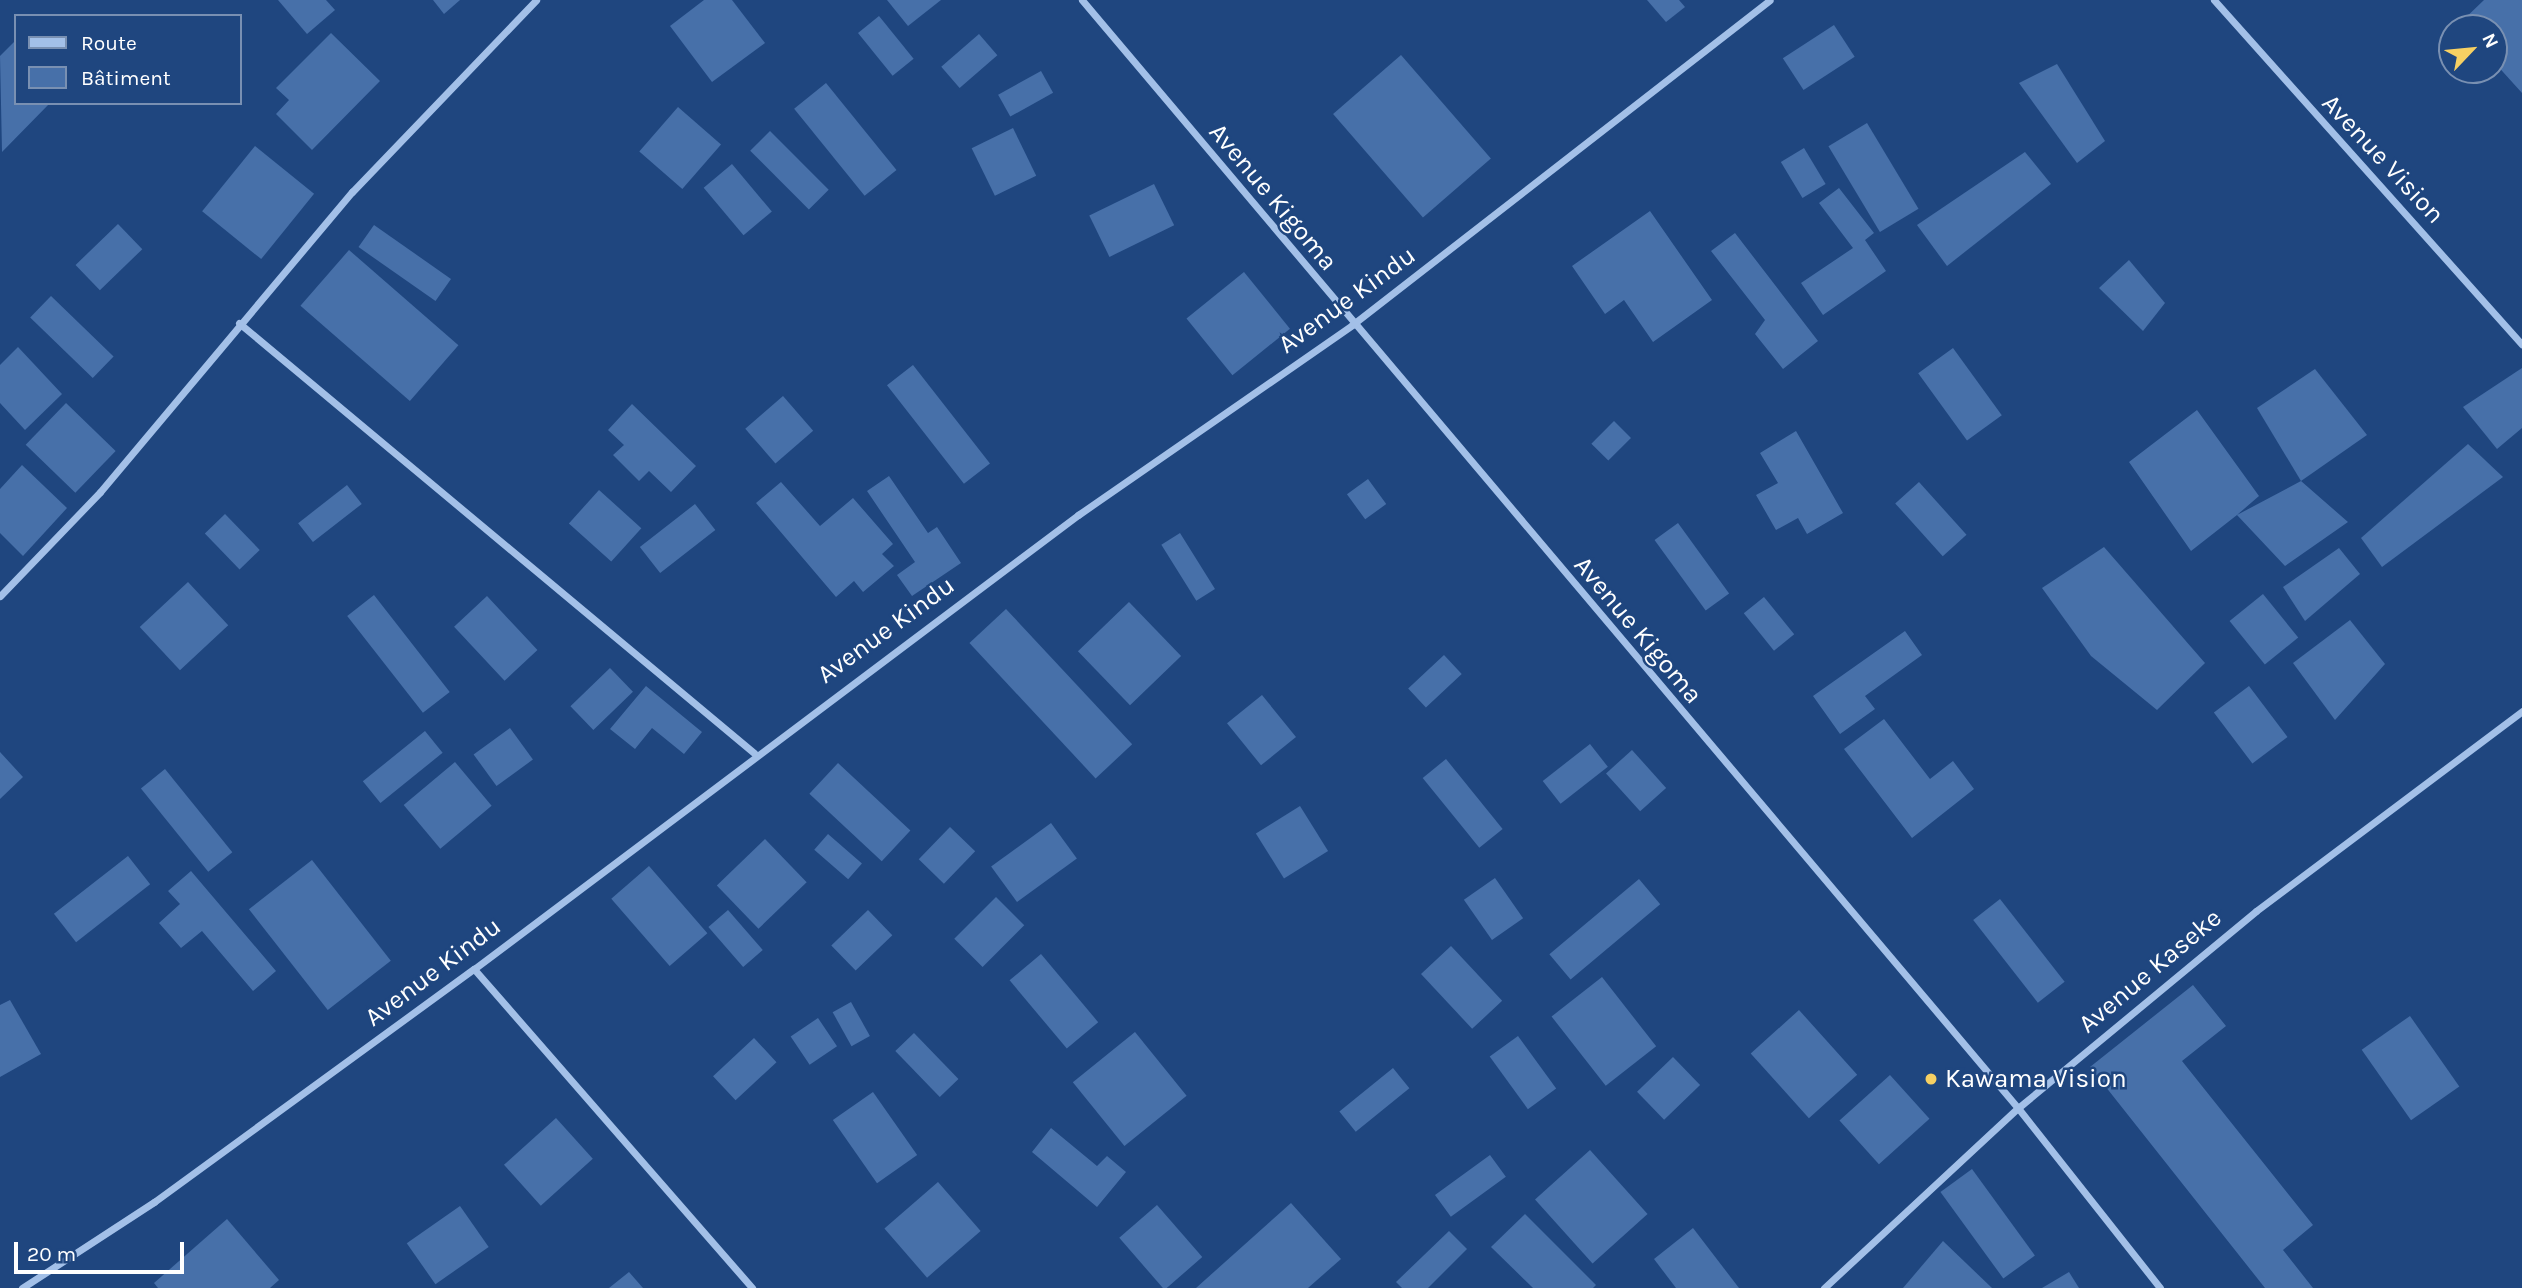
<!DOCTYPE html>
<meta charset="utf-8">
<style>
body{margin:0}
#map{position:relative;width:2522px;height:1288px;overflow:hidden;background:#1f467f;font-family:Karla,sans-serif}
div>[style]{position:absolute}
.building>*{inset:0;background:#4770a9;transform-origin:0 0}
.street>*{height:7px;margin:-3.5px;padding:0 3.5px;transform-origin:3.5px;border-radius:3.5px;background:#a3c0e8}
.dots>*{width:19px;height:19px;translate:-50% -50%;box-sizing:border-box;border:4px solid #1f467f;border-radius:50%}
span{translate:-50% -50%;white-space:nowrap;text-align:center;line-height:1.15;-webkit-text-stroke:5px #1f467f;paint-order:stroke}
.street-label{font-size:26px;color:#fff}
.poi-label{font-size:26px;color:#fff}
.left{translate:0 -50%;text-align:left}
.legend{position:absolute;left:14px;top:14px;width:228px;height:91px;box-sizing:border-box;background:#1f467f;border:2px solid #7990b2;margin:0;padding:9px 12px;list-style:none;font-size:21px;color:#fff}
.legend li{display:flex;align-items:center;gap:14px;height:35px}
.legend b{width:35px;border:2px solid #7990b2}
.north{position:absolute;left:2438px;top:14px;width:70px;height:70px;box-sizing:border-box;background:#1f467f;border:2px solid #7990b2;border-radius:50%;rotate:64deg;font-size:19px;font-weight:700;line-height:28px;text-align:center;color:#fff}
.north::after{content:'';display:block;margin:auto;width:24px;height:32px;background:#f6d063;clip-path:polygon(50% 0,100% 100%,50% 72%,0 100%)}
.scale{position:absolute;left:14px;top:1242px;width:170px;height:32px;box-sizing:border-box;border:4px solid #fff;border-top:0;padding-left:9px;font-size:21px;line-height:24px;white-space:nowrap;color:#fff;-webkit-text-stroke:5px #1f467f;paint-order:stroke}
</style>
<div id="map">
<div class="building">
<div style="clip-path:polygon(278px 0,326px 0,335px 10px,307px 34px)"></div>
<div style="clip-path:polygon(433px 0,460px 0,444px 14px)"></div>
<div style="clip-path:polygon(704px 0,732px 0,765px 43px,712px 82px,670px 26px)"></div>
<div style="clip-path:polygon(887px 0,941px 0,908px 26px)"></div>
<div style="clip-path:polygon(1647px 0,1679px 0,1685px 7px,1666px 22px)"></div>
<div style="clip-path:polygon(2484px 0,2522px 0,2522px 93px,2494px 62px,2494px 28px,2459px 24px)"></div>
<div style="left:879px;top:16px;width:55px;height:27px;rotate:51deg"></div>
<div style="left:1834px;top:25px;width:38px;height:61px;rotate:57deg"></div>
<div style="clip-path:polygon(331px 33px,380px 81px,312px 150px,276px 114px,289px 100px,276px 88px)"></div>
<div style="left:979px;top:34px;width:28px;height:50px;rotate:49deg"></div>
<div style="clip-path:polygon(16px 40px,16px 103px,50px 103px,2px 152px,0 56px)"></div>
<div style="left:1401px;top:55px;width:137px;height:90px;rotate:49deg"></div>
<div style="clip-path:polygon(2057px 64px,2105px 141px,2077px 163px,2019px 83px)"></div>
<div style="left:1041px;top:71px;width:25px;height:49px;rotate:61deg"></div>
<div style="left:826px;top:83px;width:112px;height:41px;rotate:51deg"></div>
<div style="left:678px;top:107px;width:57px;height:59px;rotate:41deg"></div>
<div style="left:1867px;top:123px;width:100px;height:45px;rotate:59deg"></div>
<div style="left:1013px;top:128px;width:53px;height:46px;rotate:64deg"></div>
<div style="left:770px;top:131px;width:83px;height:28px;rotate:45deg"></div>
<div style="left:255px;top:146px;width:76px;height:84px;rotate:39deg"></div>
<div style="left:1804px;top:148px;width:42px;height:27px;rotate:59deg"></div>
<div style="clip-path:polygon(2025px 152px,2051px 184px,1947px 266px,1917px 225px)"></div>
<div style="left:732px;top:164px;width:62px;height:37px;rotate:50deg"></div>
<div style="left:1154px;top:184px;width:46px;height:72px;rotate:64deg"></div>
<div style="clip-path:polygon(1839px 188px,1874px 233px,1865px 240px,1886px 271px,1823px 315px,1801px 283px,1853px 248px,1819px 203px)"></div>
<div style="clip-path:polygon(1650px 211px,1712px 300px,1653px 342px,1624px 300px,1605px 314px,1572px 266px)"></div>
<div style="left:118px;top:224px;width:35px;height:59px;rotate:46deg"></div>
<div style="left:374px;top:225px;width:94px;height:27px;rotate:35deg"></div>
<div style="clip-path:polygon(1735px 233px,1818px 341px,1783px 369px,1755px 334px,1765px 320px,1711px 251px)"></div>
<div style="left:349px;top:250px;width:145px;height:74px;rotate:41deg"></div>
<div style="clip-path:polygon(2129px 260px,2165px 303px,2143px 331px,2099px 288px)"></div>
<div style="left:1244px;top:272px;width:73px;height:74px;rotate:51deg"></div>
<div style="left:51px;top:296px;width:87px;height:30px;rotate:44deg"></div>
<div style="clip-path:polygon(18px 347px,62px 394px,25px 430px,0 403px,0 365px)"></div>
<div style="left:1953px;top:348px;width:83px;height:43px;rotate:54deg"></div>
<div style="left:913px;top:365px;width:125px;height:33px;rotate:52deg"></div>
<div style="clip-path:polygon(2522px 368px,2522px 428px,2497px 449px,2463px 407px)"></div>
<div style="clip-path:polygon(2315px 369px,2367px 435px,2301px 481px,2257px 408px)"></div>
<div style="left:783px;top:396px;width:46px;height:50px;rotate:49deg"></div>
<div style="left:66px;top:403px;width:69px;height:58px;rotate:44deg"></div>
<div style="clip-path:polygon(632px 404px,696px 466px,671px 492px,649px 471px,639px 481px,613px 455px,624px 445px,608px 430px)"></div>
<div style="clip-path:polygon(2197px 410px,2259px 496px,2237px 515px,2301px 481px,2348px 522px,2285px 566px,2237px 515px,2191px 551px,2129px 462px)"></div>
<div style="left:1614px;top:421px;width:24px;height:32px;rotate:45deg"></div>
<div style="clip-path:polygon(1796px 431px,1843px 513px,1807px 534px,1798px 518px,1776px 530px,1756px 495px,1778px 483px,1760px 453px)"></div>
<div style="clip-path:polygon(2468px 444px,2503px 477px,2382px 567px,2361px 538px)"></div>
<div style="clip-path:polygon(22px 465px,67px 508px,23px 556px,0 533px,0 489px)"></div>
<div style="clip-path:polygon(889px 476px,928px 533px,937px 527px,961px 563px,912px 596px,897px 575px,915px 562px,867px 491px)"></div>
<div style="left:1368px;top:479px;width:31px;height:26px;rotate:54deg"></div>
<div style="clip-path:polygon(781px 482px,820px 526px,853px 498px,893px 544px,882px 554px,894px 566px,863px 592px,854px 581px,836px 597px,756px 503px)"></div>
<div style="left:1919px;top:482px;width:71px;height:32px;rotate:48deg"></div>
<div style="left:347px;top:485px;width:24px;height:62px;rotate:52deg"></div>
<div style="left:599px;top:490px;width:57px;height:45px;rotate:42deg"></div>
<div style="left:695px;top:504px;width:33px;height:70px;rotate:52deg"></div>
<div style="left:225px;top:514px;width:50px;height:28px;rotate:46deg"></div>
<div style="left:1678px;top:523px;width:87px;height:29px;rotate:54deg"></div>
<div style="left:1180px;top:533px;width:66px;height:22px;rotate:58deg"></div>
<div style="clip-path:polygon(2104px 547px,2205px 663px,2157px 710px,2091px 656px,2042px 588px)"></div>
<div style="clip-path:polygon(2339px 548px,2360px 574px,2305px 621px,2283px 587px)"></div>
<div style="left:188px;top:582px;width:59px;height:66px;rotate:47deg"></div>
<div style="left:2263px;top:594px;width:56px;height:43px;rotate:51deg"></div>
<div style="left:374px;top:595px;width:123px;height:34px;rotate:52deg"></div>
<div style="left:487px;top:596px;width:74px;height:45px;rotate:47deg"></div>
<div style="left:1764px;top:597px;width:48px;height:26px;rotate:51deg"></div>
<div style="left:1129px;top:602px;width:75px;height:71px;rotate:46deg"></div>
<div style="left:1006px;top:609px;width:185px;height:50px;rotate:47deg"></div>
<div style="clip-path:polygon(2350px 620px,2385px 664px,2335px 720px,2293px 663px)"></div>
<div style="clip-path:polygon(1905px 631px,1922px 655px,1865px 696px,1875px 709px,1840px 734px,1813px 696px)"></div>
<div style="left:1444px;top:655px;width:26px;height:49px;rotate:47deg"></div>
<div style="left:610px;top:668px;width:33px;height:55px;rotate:46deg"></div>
<div style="clip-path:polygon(646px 686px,702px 732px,684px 754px,652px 728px,635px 749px,610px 729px)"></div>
<div style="left:2249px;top:686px;width:64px;height:44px;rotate:53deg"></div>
<div style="left:1262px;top:695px;width:54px;height:45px;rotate:51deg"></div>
<div style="clip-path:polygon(1884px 719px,1930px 779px,1953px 761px,1974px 789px,1912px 838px,1844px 749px)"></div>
<div style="left:510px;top:728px;width:39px;height:45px;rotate:54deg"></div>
<div style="left:425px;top:731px;width:28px;height:80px;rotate:51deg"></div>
<div style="left:1590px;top:744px;width:29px;height:60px;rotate:52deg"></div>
<div style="left:1632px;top:750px;width:51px;height:35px;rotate:48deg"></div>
<div style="clip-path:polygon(0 752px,23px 777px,0 799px)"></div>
<div style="left:1446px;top:759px;width:90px;height:30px;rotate:51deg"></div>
<div style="left:455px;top:762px;width:57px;height:67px;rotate:50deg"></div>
<div style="left:838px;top:763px;width:99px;height:42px;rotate:43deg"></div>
<div style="left:165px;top:769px;width:107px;height:31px;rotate:51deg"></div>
<div style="left:1300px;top:806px;width:53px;height:52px;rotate:58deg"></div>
<div style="left:1051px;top:823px;width:44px;height:74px;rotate:54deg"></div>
<div style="left:950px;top:827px;width:35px;height:45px;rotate:44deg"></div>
<div style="left:828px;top:834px;width:45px;height:21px;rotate:41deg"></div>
<div style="left:765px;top:839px;width:60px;height:67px;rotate:46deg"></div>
<div style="left:128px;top:856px;width:36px;height:94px;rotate:52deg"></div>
<div style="left:312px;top:860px;width:128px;height:80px;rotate:52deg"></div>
<div style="left:649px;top:866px;width:89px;height:50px;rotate:49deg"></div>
<div style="clip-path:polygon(191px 871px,276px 971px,253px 991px,202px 931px,181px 948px,159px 923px,180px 904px,168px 891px)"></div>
<div style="left:1495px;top:878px;width:49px;height:38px;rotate:55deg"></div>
<div style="left:1639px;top:879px;width:33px;height:117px;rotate:50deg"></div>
<div style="left:996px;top:897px;width:40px;height:59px;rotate:45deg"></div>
<div style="left:2000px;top:899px;width:105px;height:34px;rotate:52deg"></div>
<div style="left:728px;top:910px;width:53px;height:26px;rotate:49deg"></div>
<div style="left:868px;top:910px;width:35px;height:51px;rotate:46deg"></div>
<div style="left:1451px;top:946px;width:75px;height:41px;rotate:47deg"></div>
<div style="left:1041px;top:954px;width:89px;height:41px;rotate:50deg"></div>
<div style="left:1602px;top:977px;width:88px;height:64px;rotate:52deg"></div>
<div style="clip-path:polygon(2193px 985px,2226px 1026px,2182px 1061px,2313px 1225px,2283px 1250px,2313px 1288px,2265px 1288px,2090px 1067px)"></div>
<div style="clip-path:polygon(10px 1000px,41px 1054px,0 1077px,0 1005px)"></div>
<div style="left:851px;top:1002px;width:39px;height:21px;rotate:61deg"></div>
<div style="left:1799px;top:1010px;width:87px;height:65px;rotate:48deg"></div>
<div style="left:2410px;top:1016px;width:86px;height:59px;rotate:55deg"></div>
<div style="left:818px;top:1018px;width:34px;height:33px;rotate:56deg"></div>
<div style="left:1135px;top:1032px;width:82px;height:80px;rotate:51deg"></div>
<div style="left:914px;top:1033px;width:64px;height:26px;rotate:46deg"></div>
<div style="left:1518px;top:1036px;width:65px;height:35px;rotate:54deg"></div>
<div style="left:754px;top:1038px;width:33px;height:56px;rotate:47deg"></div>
<div style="left:1673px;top:1057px;width:39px;height:50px;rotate:46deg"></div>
<div style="left:1393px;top:1068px;width:26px;height:69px;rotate:51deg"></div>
<div style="left:1890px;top:1075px;width:59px;height:68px;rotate:48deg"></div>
<div style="left:873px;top:1092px;width:77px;height:49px;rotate:55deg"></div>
<div style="left:556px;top:1118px;width:55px;height:70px;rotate:48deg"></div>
<div style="clip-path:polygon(1051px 1128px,1097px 1166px,1107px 1156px,1126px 1172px,1097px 1207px,1032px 1152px)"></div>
<div style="left:1590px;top:1150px;width:86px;height:74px;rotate:48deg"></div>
<div style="left:1490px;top:1155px;width:27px;height:68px;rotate:54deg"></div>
<div style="left:1972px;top:1169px;width:107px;height:39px;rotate:54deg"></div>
<div style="left:938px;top:1182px;width:65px;height:71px;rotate:49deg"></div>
<div style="clip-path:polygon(1291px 1203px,1341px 1259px,1308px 1288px,1196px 1288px)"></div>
<div style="left:1157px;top:1205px;width:69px;height:50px;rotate:49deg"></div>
<div style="left:460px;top:1206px;width:50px;height:65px;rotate:55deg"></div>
<div style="clip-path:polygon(1525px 1214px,1596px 1285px,1593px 1288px,1533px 1288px,1491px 1247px)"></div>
<div style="clip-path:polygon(227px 1219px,279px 1280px,270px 1288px,158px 1288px,154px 1283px)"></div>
<div style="clip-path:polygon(1693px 1228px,1739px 1288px,1676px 1288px,1654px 1259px)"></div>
<div style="clip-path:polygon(1449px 1231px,1467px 1249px,1428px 1288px,1402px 1288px,1396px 1282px)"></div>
<div style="clip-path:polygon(1943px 1241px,1992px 1288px,1903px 1288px)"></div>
<div style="clip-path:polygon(629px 1272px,643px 1288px,609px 1288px)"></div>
<div style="clip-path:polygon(2069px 1272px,2079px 1288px,2042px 1288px)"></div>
</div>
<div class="street">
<div style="left:1082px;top:0;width:1450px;rotate:49.81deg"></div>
<div style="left:2018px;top:1108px;width:229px;rotate:51.7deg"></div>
<div style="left:2214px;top:0;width:462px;rotate:48.2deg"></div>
<div style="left:239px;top:323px;width:671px;rotate:39.86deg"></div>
<div style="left:0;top:596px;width:144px;rotate:-46.1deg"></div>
<div style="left:100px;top:492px;width:392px;rotate:-50deg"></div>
<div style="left:352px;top:192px;width:266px;rotate:-46.2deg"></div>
<div style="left:474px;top:969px;width:423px;rotate:48.9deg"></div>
<div style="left:22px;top:1288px;width:158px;rotate:-33.1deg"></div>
<div style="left:154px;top:1202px;width:396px;rotate:-36.1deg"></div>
<div style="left:474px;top:969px;width:756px;rotate:-36.93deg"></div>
<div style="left:1078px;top:515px;width:333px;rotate:-34.7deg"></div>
<div style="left:1352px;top:325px;width:529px;rotate:-37.87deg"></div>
<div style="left:1824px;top:1288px;width:265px;rotate:-42.9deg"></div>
<div style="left:2018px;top:1108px;width:309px;rotate:-39.6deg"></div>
<div style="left:2256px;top:911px;width:333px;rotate:-36.9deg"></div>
</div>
<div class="dots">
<div style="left:1931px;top:1079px;background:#f6d063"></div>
</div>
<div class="street-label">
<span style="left:2383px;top:159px;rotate:47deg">Avenue Vision</span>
<span style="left:1273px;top:197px;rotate:50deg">Avenue Kigoma</span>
<span style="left:1347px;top:300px;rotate:-36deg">Avenue Kindu</span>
<span style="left:886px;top:630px;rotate:-36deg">Avenue Kindu</span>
<span style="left:1638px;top:630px;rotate:50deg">Avenue Kigoma</span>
<span style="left:2150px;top:971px;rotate:-40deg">Avenue Kaseke</span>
<span style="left:433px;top:972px;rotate:-37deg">Avenue Kindu</span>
</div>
<div class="poi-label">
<span class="left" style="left:1945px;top:1079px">Kawama Vision</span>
</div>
<ul class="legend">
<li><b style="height:9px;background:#a3c0e8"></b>Route</li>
<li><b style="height:19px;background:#4770a9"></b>Bâtiment</li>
</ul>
<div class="north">N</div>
<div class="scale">20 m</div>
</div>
